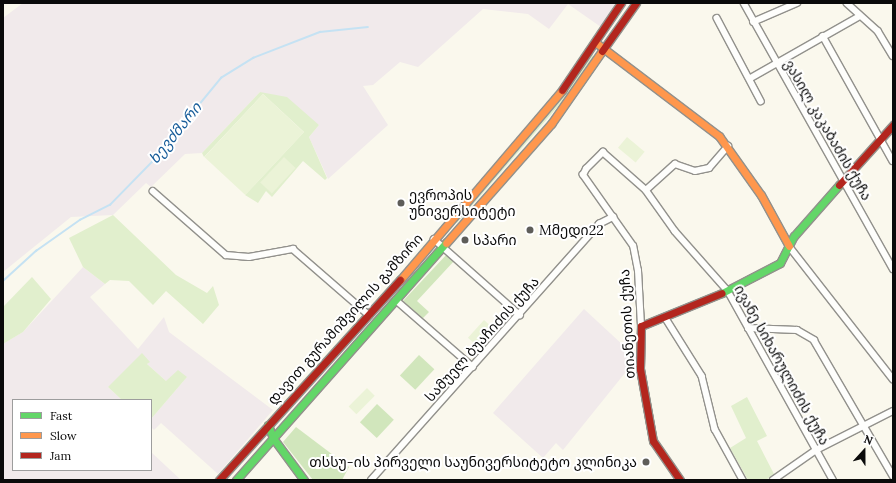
<!DOCTYPE html>
<meta charset="utf-8">
<style>
body{margin:0}
#map{position:relative;width:896px;height:483px;overflow:hidden;background:#faf8ed;font-family:Lora,"Noto Sans Georgian",serif}
div>[style]{position:absolute}
.industrial>*{inset:0;background:#f1eaeb}
.green>*{inset:0;background:#e1efcd}
.forest>*{inset:0;background:#d1e6bc;transform-origin:0 0}
.pitch>*{inset:0;background:#ebf3d7;transform-origin:0 0}
.stream>*{height:1.5px;margin:-0.75px;padding:0 0.75px;transform-origin:0.75px;border-radius:0.75px;background:#c5e2f3}
.roads{filter:drop-shadow(1px 0 #92918c) drop-shadow(-1px 0 #92918c) drop-shadow(0 1px #92918c) drop-shadow(0 -1px #92918c)}
.street>*{height:5.5px;margin:-2.75px;padding:0 2.75px;transform-origin:2.75px;border-radius:2.75px;background:#fefefc}
.fast>*{height:7px;margin:-3.5px;padding:0 3.5px;transform-origin:3.5px;border-radius:3.5px;background:#63d668}
.slow>*{height:7px;margin:-3.5px;padding:0 3.5px;transform-origin:3.5px;border-radius:3.5px;background:#ff974d}
.jam>*{height:7px;margin:-3.5px;padding:0 3.5px;transform-origin:3.5px;border-radius:3.5px;background:#b3261e}
.dots>*{width:11px;height:11px;translate:-50% -50%;box-sizing:border-box;border:2px solid #fff;border-radius:50%}
span{translate:-50% -50%;white-space:nowrap;text-align:center;line-height:1.15;-webkit-text-stroke:4px #fff;paint-order:stroke}
.street-label{font-size:14px;color:#0a0a0a}
.poi-label{font-size:14px;color:#0a0a0a}
.left{translate:0 -50%;text-align:left}
.right{translate:-100% -50%;text-align:right}
.water-label{font-size:15px;color:#175c99;font-style:italic}
.frame{position:absolute;inset:0;border:4px solid #0a0a0a;pointer-events:none}
.legend{position:absolute;left:12px;top:399px;width:140px;height:72px;box-sizing:border-box;background:#fff;border:1px solid #9d9d9d;margin:0;padding:5px 7px;list-style:none;font-size:12px;color:#0a0a0a}
.legend li{display:flex;align-items:center;gap:8px;height:20px}
.legend b{width:20px;border:1px solid #9d9d9d}
.north{position:absolute;left:844px;top:431px;width:40px;height:40px;-webkit-text-stroke:3px #fff;paint-order:stroke;rotate:21deg;font-size:11px;font-weight:700;line-height:16px;text-align:center;color:#0a0a0a}
.north::after{content:'';display:block;margin:auto;width:14px;height:18px;background:#0a0a0a;clip-path:polygon(50% 0,100% 100%,50% 72%,0 100%)}
</style>
<div id="map">
<div class="industrial">
<div style="clip-path:polygon(23px 3px,615px 3px,601px 27px,568px 4px,549px 29px,528px 14px,483px 9px,418px 67px,400px 62px,373px 85px,363px 86px,388px 125px,328px 179px,309px 137px,319px 125px,260px 92px,202px 153px,185px 154px,151px 187px,146px 183px,113px 215px,71px 217px,3px 272px,3px 18px)"></div>
<div style="clip-path:polygon(83px 267px,105px 284px,90px 297px,138px 349px,164px 317px,169px 332px,273px 410px,218px 474px,161px 423px,154px 430px,151px 427px,151px 419px,187px 377px,166px 381px,147px 364px,149px 362px,108px 387px,122px 400px,13px 400px,13px 470px,151px 470px,151px 452px,181px 480px,3px 480px,3px 344px,23px 332px)"></div>
<div style="clip-path:polygon(584px 309px,637px 358px,563px 450px,556px 443px,543px 458px,493px 413px)"></div>
</div>
<div class="green">
<div style="clip-path:polygon(592px 55px,596px 57px,580px 81px,457px 223px,453px 220px,552px 108px)"></div>
<div style="clip-path:polygon(260px 92px,287px 97px,319px 125px,309px 137px,327px 178px,325px 180px,303px 161px,272px 197px,266px 191px,258px 203px,245px 195px,304px 132px,263px 94px,204px 157px,202px 153px)"></div>
<div style="clip-path:polygon(113px 215px,176px 275px,207px 293px,213px 286px,219px 305px,203px 324px,166px 291px,153px 305px,129px 281px,110px 280px,105px 284px,83px 267px,69px 238px)"></div>
<div style="clip-path:polygon(32px 277px,51px 299px,23px 332px,3px 344px,3px 307px)"></div>
<div style="clip-path:polygon(142px 353px,150px 362px,147px 364px,166px 381px,178px 370px,187px 377px,151px 419px,151px 400px,122px 400px,108px 387px)"></div>
<div style="clip-path:polygon(747px 397px,767px 436px,757px 441px,774px 474px,766px 480px,748px 480px,730px 448px,746px 438px,731px 406px)"></div>
</div>
<div class="forest">
<div style="clip-path:polygon(448px 253px,455px 260px,417px 301px,429px 312px,422px 319px,403px 301px)"></div>
<div style="left:419px;top:355px;width:21px;height:28px;rotate:43deg"></div>
<div style="left:377px;top:404px;width:23px;height:25px;rotate:43deg"></div>
<div style="clip-path:polygon(296px 427px,349px 467px,342px 480px,313px 480px,283px 442px)"></div>
</div>
<div class="pitch">
<div style="left:263px;top:94px;width:56px;height:86px;rotate:43deg"></div>
<div style="left:627px;top:137px;width:23px;height:14px;rotate:40deg"></div>
<div style="left:284px;top:157px;width:16px;height:35px;rotate:43deg"></div>
<div style="left:484px;top:320px;width:12px;height:24px;rotate:42deg"></div>
<div style="left:367px;top:388px;width:11px;height:26px;rotate:45deg"></div>
</div>
<div class="stream">
<div style="left:3px;top:281px;width:45px;rotate:-42.3deg"></div>
<div style="left:36px;top:251px;width:54px;rotate:-35.2deg"></div>
<div style="left:80px;top:220px;width:34px;rotate:-27deg"></div>
<div style="left:110px;top:205px;width:60px;rotate:-45.7deg"></div>
<div style="left:152px;top:162px;width:109px;rotate:-50.6deg"></div>
<div style="left:221px;top:78px;width:38px;rotate:-32deg"></div>
<div style="left:253px;top:58px;width:72px;rotate:-21.2deg"></div>
<div style="left:320px;top:32px;width:48px;rotate:-5.9deg"></div>
</div>
<div class="roads">
<div class="street">
<div style="left:744px;top:3px;width:305px;rotate:60.7deg"></div>
<div style="left:847px;top:3px;width:42px;rotate:42.1deg"></div>
<div style="left:878px;top:31px;width:29px;rotate:59deg"></div>
<div style="left:717px;top:18px;width:94px;rotate:62.1deg"></div>
<div style="left:753px;top:22px;width:48px;rotate:-23.4deg"></div>
<div style="left:823px;top:36px;width:143px;rotate:60.8deg"></div>
<div style="left:751px;top:78px;width:125px;rotate:-29.6deg"></div>
<div style="left:646px;top:190px;width:50px;rotate:54.7deg"></div>
<div style="left:675px;top:231px;width:80px;rotate:48.5deg"></div>
<div style="left:728px;top:291px;width:216px;rotate:60.9deg"></div>
<div style="left:153px;top:191px;width:97px;rotate:41.2deg"></div>
<div style="left:226px;top:255px;width:23px;rotate:5deg"></div>
<div style="left:249px;top:257px;width:45px;rotate:-10.3deg"></div>
<div style="left:293px;top:249px;width:101px;rotate:41deg"></div>
<div style="left:434px;top:239px;width:115px;rotate:41.5deg"></div>
<div style="left:789px;top:246px;width:169px;rotate:52deg"></div>
<div style="left:396px;top:300px;width:102px;rotate:41deg"></div>
<div style="left:665px;top:317px;width:70px;rotate:57.9deg"></div>
<div style="left:702px;top:376px;width:55px;rotate:76.2deg"></div>
<div style="left:715px;top:429px;width:58px;rotate:61.2deg"></div>
<div style="left:641px;top:326px;width:55px;rotate:-93.1deg"></div>
<div style="left:638px;top:271px;width:25px;rotate:-101deg"></div>
<div style="left:633px;top:246px;width:87px;rotate:-125.2deg"></div>
<div style="left:583px;top:175px;width:7px;rotate:-63deg"></div>
<div style="left:586px;top:169px;width:24px;rotate:-45deg"></div>
<div style="left:603px;top:152px;width:57px;rotate:41.5deg"></div>
<div style="left:646px;top:190px;width:39px;rotate:-42deg"></div>
<div style="left:675px;top:164px;width:21px;rotate:19deg"></div>
<div style="left:695px;top:171px;width:14px;rotate:-12deg"></div>
<div style="left:709px;top:168px;width:29px;rotate:-49deg"></div>
<div style="left:748px;top:328px;width:49px;rotate:2.3deg"></div>
<div style="left:797px;top:330px;width:20px;rotate:30deg"></div>
<div style="left:814px;top:340px;width:157px;rotate:59.8deg"></div>
<div style="left:371px;top:480px;width:343px;rotate:-48.3deg"></div>
<div style="left:599px;top:224px;width:16px;rotate:-27deg"></div>
<div style="left:773px;top:480px;width:52px;rotate:-34.9deg"></div>
<div style="left:816px;top:450px;width:86px;rotate:-26.9deg"></div>
</div>
<div class="fast">
<div style="left:722px;top:293px;width:65px;rotate:-27.3deg"></div>
<div style="left:780px;top:263px;width:30px;rotate:-63deg"></div>
<div style="left:794px;top:236px;width:68px;rotate:-48.6deg"></div>
<div style="left:268px;top:425px;width:14px;rotate:69deg"></div>
<div style="left:273px;top:438px;width:52px;rotate:53.6deg"></div>
<div style="left:236px;top:480px;width:317px;rotate:-48.5deg"></div>
</div>
<div class="slow">
<div style="left:595px;top:42px;width:156px;rotate:37.2deg"></div>
<div style="left:719px;top:136px;width:72px;rotate:54.6deg"></div>
<div style="left:761px;top:195px;width:58px;rotate:61.2deg"></div>
<div style="left:446px;top:243px;width:159px;rotate:-48.6deg"></div>
<div style="left:551px;top:124px;width:89px;rotate:-55.1deg"></div>
<div style="left:400px;top:280px;width:250px;rotate:-49.5deg"></div>
</div>
<div class="jam">
<div style="left:602px;top:51px;width:59px;rotate:-54.7deg"></div>
<div style="left:562px;top:90px;width:105px;rotate:-55.9deg"></div>
<div style="left:839px;top:185px;width:81px;rotate:-48deg"></div>
<div style="left:219px;top:480px;width:270px;rotate:-47.9deg"></div>
<div style="left:680px;top:480px;width:47px;rotate:-124.7deg"></div>
<div style="left:653px;top:441px;width:73px;rotate:-100.2deg"></div>
<div style="left:640px;top:369px;width:43px;rotate:-88.7deg"></div>
<div style="left:641px;top:326px;width:87px;rotate:-22.2deg"></div>
</div>
</div>
<div class="dots">
<div style="left:401px;top:203px;background:#5e5d59"></div>
<div style="left:530px;top:230px;background:#5e5d59"></div>
<div style="left:465px;top:240px;background:#5e5d59"></div>
<div style="left:646px;top:462px;background:#5e5d59"></div>
</div>
<div class="street-label">
<span style="left:828px;top:130px;rotate:60deg">ვასილ კაკაბაძის ქუჩა</span>
<span style="left:345px;top:319px;rotate:-48deg">დავით გურამიშვილის გამზირი</span>
<span style="left:627px;top:324px;rotate:-93deg">თიანეთის ქუჩა</span>
<span style="left:482px;top:339px;rotate:-48deg">სამუელ ბუაჩიძის ქუჩა</span>
<span style="left:782px;top:365px;rotate:61deg">ივანე სიხარულიძის ქუჩა</span>
</div>
<div class="poi-label">
<span class="left" style="left:409px;top:203px">ევროპის<br>უნივერსიტეტი</span>
<span class="left" style="left:539px;top:230px">Mმედი22</span>
<span class="left" style="left:473px;top:240px">სპარი</span>
<span class="right" style="left:637px;top:462px">თსსუ-ის პირველი საუნივერსიტეტო კლინიკა</span>
</div>
<div class="water-label">
<span style="left:175px;top:133px;rotate:-51deg">ხევძმარი</span>
</div>
<div class="frame"></div>
<ul class="legend">
<li><b style="height:5px;background:#63d668"></b>Fast</li>
<li><b style="height:5px;background:#ff974d"></b>Slow</li>
<li><b style="height:5px;background:#b3261e"></b>Jam</li>
</ul>
<div class="north">N</div>
</div>
